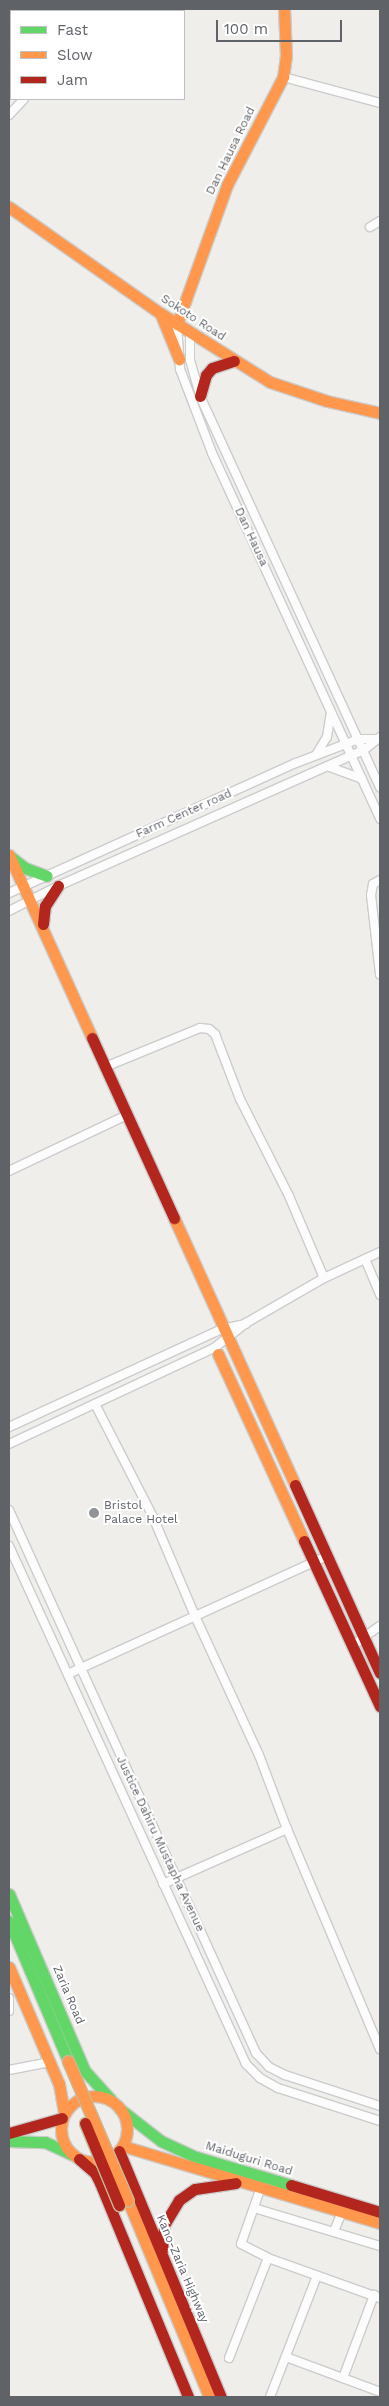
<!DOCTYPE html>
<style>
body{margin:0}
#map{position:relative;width:389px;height:2406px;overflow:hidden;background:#efeeea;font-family:"Work Sans",sans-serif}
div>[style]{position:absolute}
.roads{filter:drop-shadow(1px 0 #cbcccc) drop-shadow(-1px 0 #cbcccc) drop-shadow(0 1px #cbcccc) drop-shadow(0 -1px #cbcccc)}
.street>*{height:8px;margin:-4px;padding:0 4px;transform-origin:4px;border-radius:4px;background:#fdfcfc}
.fast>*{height:11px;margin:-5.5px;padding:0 5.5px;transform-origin:5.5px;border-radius:5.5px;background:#63d668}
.slow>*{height:11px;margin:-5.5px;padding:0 5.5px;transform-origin:5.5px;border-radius:5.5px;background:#ff974d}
.slow>.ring{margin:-5.5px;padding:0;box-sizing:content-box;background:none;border:11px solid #ff974d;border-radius:50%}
.jam>*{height:11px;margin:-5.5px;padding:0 5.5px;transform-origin:5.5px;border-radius:5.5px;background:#b3261e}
.bridges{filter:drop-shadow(1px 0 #c8b996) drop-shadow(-1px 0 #c8b996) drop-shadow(0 1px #c8b996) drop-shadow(0 -1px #c8b996)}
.slow-bridge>*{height:11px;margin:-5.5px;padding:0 5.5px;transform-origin:5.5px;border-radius:5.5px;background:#ff974d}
.jam-bridge>*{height:11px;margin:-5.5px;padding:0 5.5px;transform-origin:5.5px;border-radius:5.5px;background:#b3261e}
.dots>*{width:14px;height:14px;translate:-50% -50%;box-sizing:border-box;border:2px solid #fff;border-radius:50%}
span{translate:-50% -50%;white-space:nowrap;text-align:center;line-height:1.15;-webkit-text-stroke:4px #fff;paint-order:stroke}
.street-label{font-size:12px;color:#5f6368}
.poi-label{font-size:12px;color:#5f6368}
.left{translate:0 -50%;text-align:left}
.frame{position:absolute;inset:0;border:10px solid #5f6368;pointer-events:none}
.legend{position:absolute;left:10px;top:10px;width:175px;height:90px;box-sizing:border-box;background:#fff;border:1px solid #bfc1c3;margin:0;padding:6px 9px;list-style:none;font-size:15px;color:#5f6368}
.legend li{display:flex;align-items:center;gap:10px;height:25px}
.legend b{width:25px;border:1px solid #bfc1c3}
.scale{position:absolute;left:216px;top:20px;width:126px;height:22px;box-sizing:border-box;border:2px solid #5f6368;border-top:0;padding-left:6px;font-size:15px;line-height:18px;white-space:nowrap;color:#5f6368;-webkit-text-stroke:4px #fff;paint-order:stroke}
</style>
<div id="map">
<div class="roads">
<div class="street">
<div style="left:87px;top:11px;width:3px;rotate:-45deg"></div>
<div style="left:283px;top:77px;width:100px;rotate:15deg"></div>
<div style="left:9px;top:115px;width:22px;rotate:-47deg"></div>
<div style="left:370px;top:227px;width:12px;rotate:-31deg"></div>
<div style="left:177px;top:324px;width:45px;rotate:86.2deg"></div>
<div style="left:180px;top:369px;width:90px;rotate:69.1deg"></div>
<div style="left:212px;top:453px;width:403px;rotate:65.3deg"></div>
<div style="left:190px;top:333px;width:27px;rotate:90deg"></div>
<div style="left:190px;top:360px;width:37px;rotate:74deg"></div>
<div style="left:200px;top:396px;width:431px;rotate:65.3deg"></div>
<div style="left:316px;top:755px;width:21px;rotate:-59deg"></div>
<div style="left:327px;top:737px;width:24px;rotate:-81deg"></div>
<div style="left:327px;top:766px;width:37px;rotate:20deg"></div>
<div style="left:380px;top:880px;width:8px;rotate:150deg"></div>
<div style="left:373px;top:884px;width:11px;rotate:100deg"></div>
<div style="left:371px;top:895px;width:80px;rotate:83.5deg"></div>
<div style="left:9px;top:893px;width:315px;rotate:-24.4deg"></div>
<div style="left:296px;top:763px;width:67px;rotate:-20.9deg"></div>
<div style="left:359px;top:739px;width:17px"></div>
<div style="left:9px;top:911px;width:55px;rotate:-27deg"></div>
<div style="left:58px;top:886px;width:335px;rotate:-24deg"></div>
<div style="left:364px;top:750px;width:21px;rotate:-39deg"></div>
<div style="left:105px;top:1067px;width:103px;rotate:-22.3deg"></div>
<div style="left:200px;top:1028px;width:9px;rotate:6deg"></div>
<div style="left:209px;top:1029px;width:8px;rotate:40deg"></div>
<div style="left:215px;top:1034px;width:70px;rotate:69deg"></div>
<div style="left:240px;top:1099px;width:109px;rotate:63.2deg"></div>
<div style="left:289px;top:1196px;width:89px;rotate:66.9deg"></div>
<div style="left:9px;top:1171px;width:131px;rotate:-25.4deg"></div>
<div style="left:365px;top:1259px;width:39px;rotate:67deg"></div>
<div style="left:95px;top:1404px;width:127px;rotate:62.8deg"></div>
<div style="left:153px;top:1517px;width:108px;rotate:67deg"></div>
<div style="left:195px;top:1616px;width:153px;rotate:65.3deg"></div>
<div style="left:259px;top:1755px;width:79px;rotate:69.3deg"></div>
<div style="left:9px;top:1427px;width:234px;rotate:-24.7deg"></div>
<div style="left:222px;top:1329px;width:24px;rotate:-12deg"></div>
<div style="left:9px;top:1444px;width:226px;rotate:-25.1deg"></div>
<div style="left:214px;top:1348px;width:41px;rotate:-38deg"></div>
<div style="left:246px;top:1323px;width:90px;rotate:-30deg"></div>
<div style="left:324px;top:1278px;width:62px;rotate:-24.9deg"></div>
<div style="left:9px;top:1510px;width:597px;rotate:65.54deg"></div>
<div style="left:256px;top:2053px;width:19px;rotate:47deg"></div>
<div style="left:269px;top:2067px;width:18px;rotate:27deg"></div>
<div style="left:285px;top:2075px;width:100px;rotate:18.1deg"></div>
<div style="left:9px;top:1546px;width:570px;rotate:65.41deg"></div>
<div style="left:246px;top:2064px;width:20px;rotate:45deg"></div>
<div style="left:260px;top:2078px;width:21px;rotate:29deg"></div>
<div style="left:278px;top:2088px;width:107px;rotate:17.9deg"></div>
<div style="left:352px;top:1646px;width:34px;rotate:-36deg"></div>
<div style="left:68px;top:1674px;width:285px;rotate:-24.5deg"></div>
<div style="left:163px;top:1884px;width:136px;rotate:-23.9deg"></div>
<div style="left:287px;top:1829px;width:239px;rotate:67.1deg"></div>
<div style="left:9px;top:1998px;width:13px;rotate:90deg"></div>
<div style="left:9px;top:2070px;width:42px;rotate:-11deg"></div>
<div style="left:261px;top:2187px;width:60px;rotate:109.3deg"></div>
<div style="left:241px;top:2244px;width:30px;rotate:27deg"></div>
<div style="left:268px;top:2258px;width:119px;rotate:19.7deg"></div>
<div style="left:254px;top:2208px;width:132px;rotate:16.8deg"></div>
<div style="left:334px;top:2231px;width:21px;rotate:-67deg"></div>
<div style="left:286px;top:2357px;width:100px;rotate:20.4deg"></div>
<div style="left:229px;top:2358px;width:107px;rotate:-68.7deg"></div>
<div style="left:343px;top:2378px;width:89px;rotate:-69.5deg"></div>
<div style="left:270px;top:2397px;width:130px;rotate:-68.8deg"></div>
</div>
<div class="fast">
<div style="left:11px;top:857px;width:18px;rotate:38deg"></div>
<div style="left:25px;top:868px;width:23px;rotate:20deg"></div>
<div style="left:9px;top:1894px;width:193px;rotate:66.8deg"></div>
<div style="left:85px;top:2071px;width:39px;rotate:48deg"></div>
<div style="left:9px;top:1921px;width:152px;rotate:67.1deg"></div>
<div style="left:120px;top:2109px;width:52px;rotate:38deg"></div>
<div style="left:161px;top:2141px;width:35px;rotate:25deg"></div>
<div style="left:193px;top:2156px;width:102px;rotate:16.5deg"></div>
<div style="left:9px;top:2141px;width:36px;rotate:2deg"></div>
<div style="left:45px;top:2142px;width:31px;rotate:25deg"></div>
</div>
<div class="slow">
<div style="left:9px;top:207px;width:184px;rotate:35.1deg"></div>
<div style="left:160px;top:313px;width:130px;rotate:32.1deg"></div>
<div style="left:270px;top:382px;width:60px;rotate:18.4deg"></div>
<div style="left:327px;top:401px;width:54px;rotate:12.8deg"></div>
<div style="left:161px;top:315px;width:48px;rotate:67.8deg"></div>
<div style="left:177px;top:324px;width:148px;rotate:-70.2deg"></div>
<div style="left:227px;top:185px;width:122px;rotate:-62.6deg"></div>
<div style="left:283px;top:77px;width:21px;rotate:-82deg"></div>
<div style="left:286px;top:56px;width:47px;rotate:-92.4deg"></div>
<div style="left:9px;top:855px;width:201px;rotate:65.6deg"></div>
<div style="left:174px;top:1218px;width:293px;rotate:65.6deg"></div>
<div style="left:218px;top:1354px;width:206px;rotate:65.3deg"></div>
<div style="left:9px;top:1967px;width:127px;rotate:66.9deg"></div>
<div style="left:59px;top:2084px;width:29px;rotate:80deg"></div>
<div class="ring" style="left:61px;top:2096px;width:55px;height:55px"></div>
<div style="left:123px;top:2146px;width:268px;rotate:16.7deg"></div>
<div style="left:128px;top:2201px;width:212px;rotate:67.5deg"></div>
</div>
<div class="jam">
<div style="left:200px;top:396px;width:22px;rotate:-74deg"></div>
<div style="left:206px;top:375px;width:9px;rotate:-49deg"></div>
<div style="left:212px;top:368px;width:23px;rotate:-18deg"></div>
<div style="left:43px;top:924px;width:18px;rotate:-84deg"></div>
<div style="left:45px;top:906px;width:24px;rotate:-57deg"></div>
<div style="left:92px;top:1038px;width:198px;rotate:65.5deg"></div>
<div style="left:295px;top:1485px;width:206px;rotate:65.7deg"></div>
<div style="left:304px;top:1541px;width:182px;rotate:65.3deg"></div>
<div style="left:9px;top:2133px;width:55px;rotate:-15.8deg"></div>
<div style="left:119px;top:2151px;width:266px;rotate:67.5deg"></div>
<div style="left:79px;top:2159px;width:21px;rotate:41deg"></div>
<div style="left:95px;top:2173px;width:11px;rotate:63deg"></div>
<div style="left:100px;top:2183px;width:231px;rotate:67.6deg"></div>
<div style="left:291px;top:2185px;width:93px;rotate:16.9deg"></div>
<div style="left:162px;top:2250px;width:25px;rotate:-85deg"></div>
<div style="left:164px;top:2225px;width:29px;rotate:-59deg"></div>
<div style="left:179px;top:2200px;width:19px;rotate:-35deg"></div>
<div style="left:195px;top:2189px;width:41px;rotate:-8.3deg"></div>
</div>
</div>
<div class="bridges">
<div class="slow-bridge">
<div style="left:68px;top:2061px;width:152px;rotate:66.8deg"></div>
</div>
<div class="jam-bridge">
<div style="left:85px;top:2123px;width:89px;rotate:67.5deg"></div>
</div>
</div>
<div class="dots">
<div style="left:94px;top:1513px;background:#919496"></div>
</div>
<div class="street-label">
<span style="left:231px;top:151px;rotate:-64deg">Dan Hausa Road</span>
<span style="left:193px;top:318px;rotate:33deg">Sokoto Road</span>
<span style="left:251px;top:537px;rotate:65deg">Dan Hausa</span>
<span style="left:184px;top:814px;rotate:-24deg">Farm Center road</span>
<span style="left:160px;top:1844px;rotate:65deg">Justice Dahiru Mustapha Avenue</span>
<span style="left:68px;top:1995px;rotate:67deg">Zaria Road</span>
<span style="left:249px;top:2159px;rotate:17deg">Maiduguri Road</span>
<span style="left:182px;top:2269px;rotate:67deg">Kano-Zaria Highway</span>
</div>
<div class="poi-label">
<span class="left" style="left:104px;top:1513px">Bristol<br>Palace Hotel</span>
</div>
<div class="frame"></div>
<ul class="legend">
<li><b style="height:6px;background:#63d668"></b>Fast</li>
<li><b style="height:6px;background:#ff974d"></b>Slow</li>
<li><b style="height:6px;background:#b3261e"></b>Jam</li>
</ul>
<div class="scale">100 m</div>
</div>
